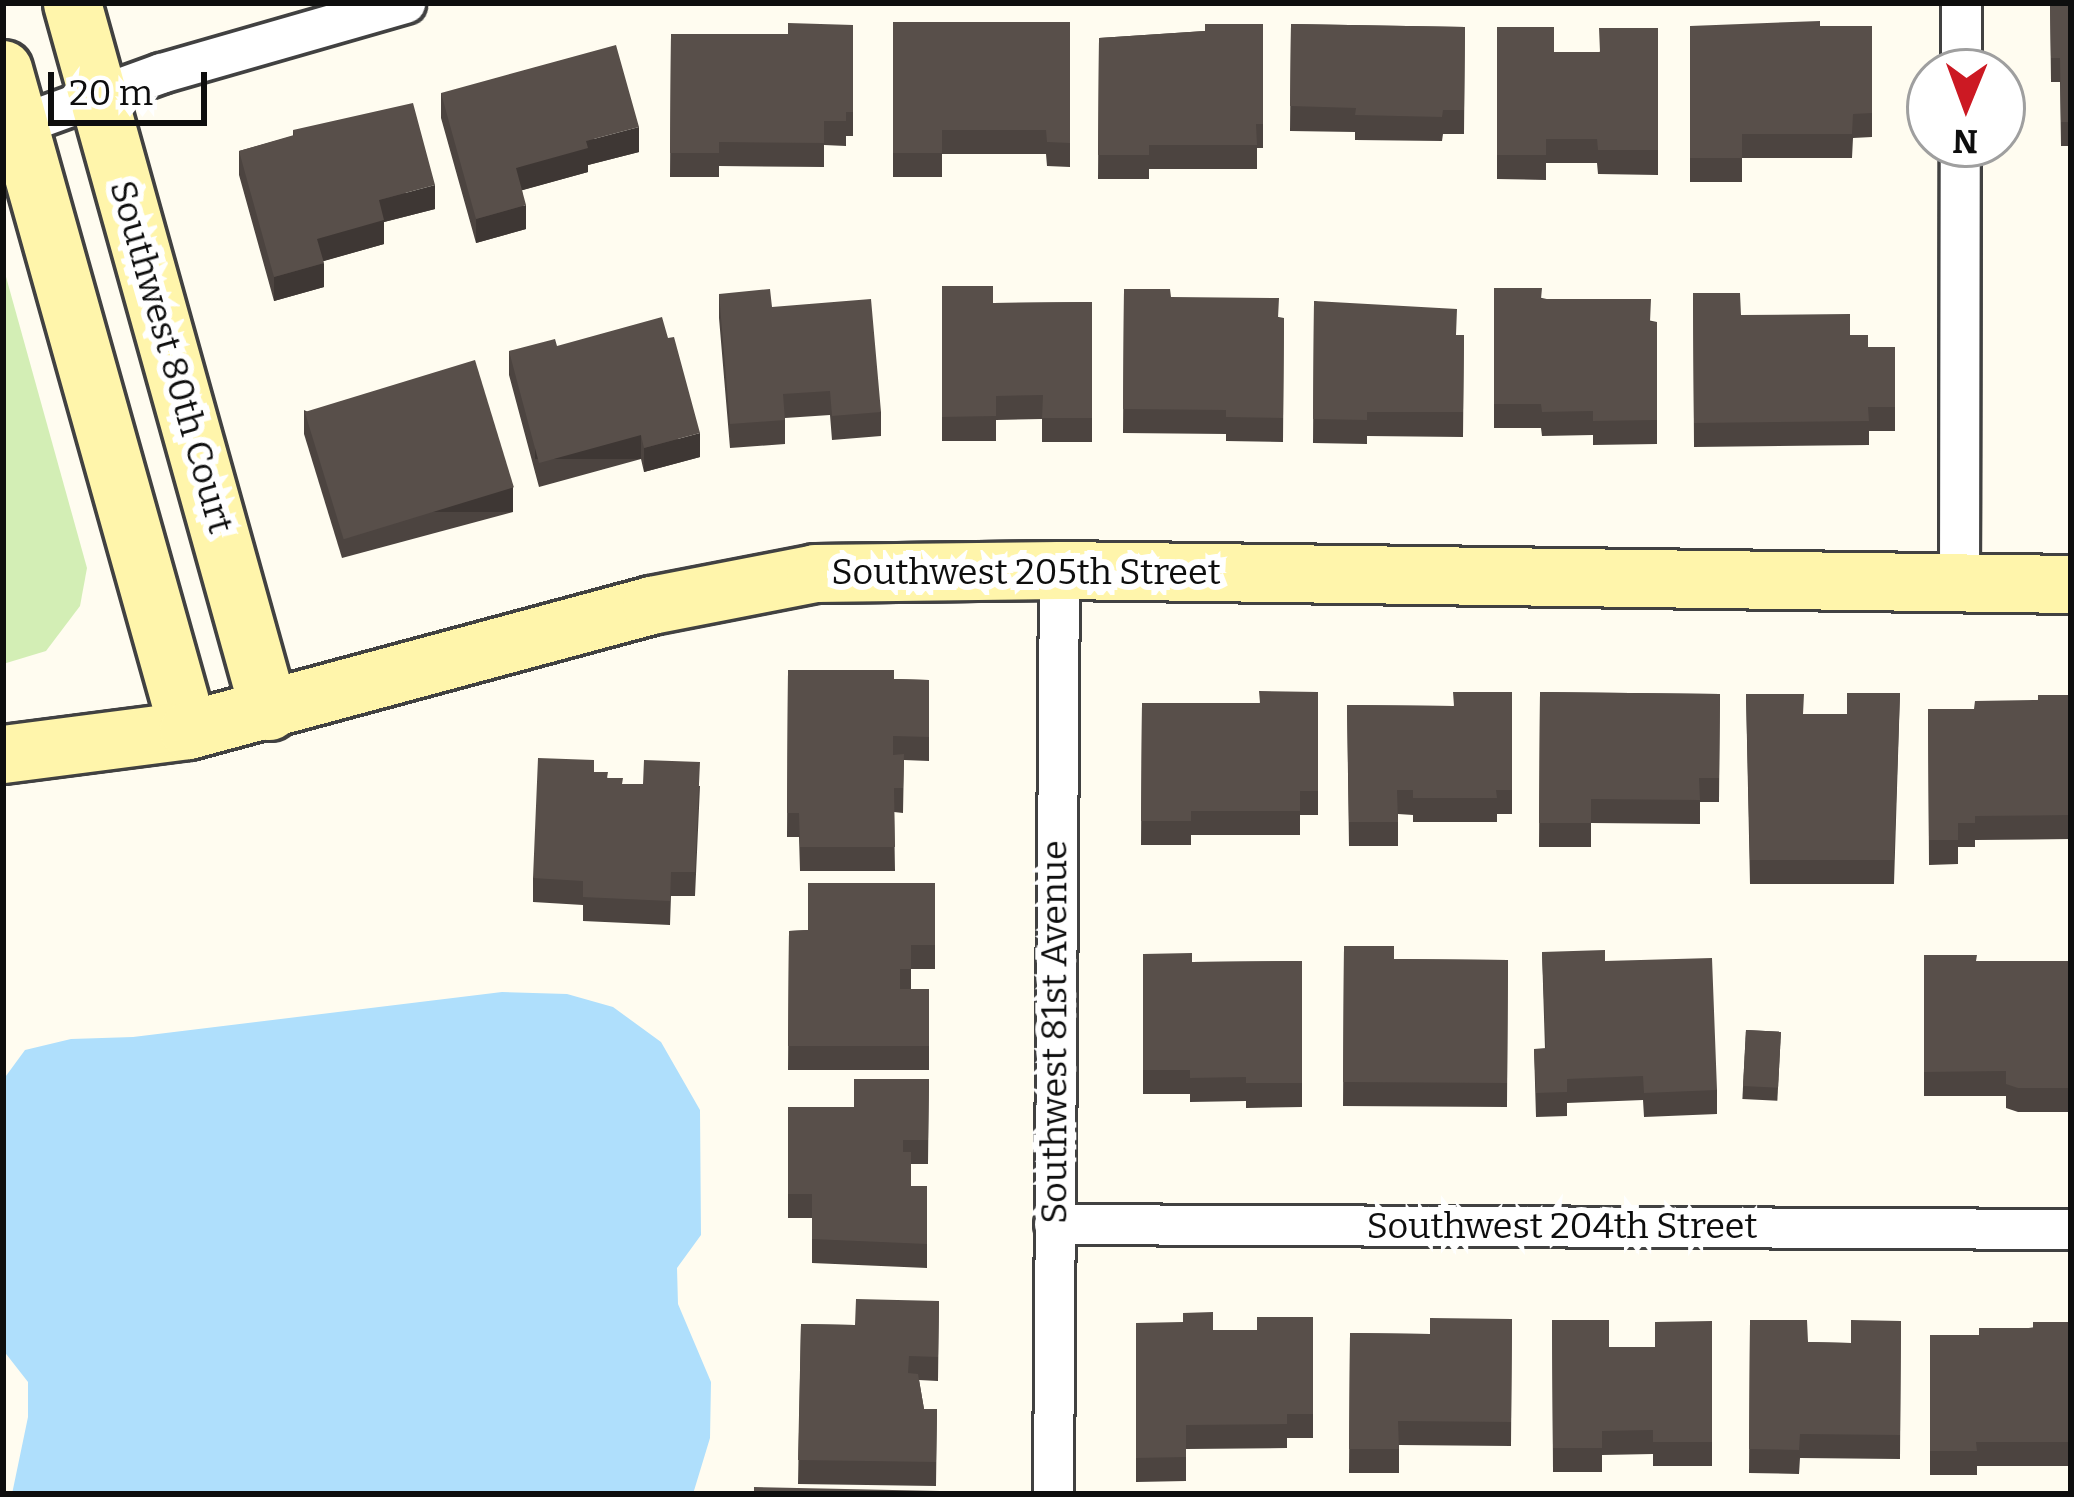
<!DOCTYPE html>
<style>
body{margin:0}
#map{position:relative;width:2074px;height:1497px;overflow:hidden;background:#fffcf0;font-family:Bitter,serif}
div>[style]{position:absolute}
.green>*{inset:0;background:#d3eeb5}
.water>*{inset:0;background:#afdffc}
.roads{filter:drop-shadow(3px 0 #414141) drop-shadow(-3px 0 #414141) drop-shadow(0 3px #414141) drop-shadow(0 -3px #414141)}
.street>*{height:39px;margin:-19.5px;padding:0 19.5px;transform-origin:19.5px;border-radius:19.5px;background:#fff}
.secondary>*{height:57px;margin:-28.5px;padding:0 28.5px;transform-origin:28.5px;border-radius:28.5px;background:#fff5ab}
.wall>*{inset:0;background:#4c4440;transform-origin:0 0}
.shaded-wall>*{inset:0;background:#3e3734;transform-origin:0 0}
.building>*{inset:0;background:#584f4a;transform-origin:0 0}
span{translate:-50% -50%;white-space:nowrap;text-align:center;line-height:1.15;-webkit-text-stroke:12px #fff;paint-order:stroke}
.street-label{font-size:36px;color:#0e0e0e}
.frame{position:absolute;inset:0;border:6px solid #0e0e0e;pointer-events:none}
.north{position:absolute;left:1906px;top:48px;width:120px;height:120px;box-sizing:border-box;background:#fff;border:3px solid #9f9f9f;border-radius:50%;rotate:181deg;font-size:33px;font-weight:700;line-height:48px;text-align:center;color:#0e0e0e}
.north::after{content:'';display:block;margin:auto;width:42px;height:54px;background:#cc1923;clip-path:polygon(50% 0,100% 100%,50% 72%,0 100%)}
.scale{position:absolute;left:48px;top:72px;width:159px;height:54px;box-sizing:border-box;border:6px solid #0e0e0e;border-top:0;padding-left:15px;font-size:36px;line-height:42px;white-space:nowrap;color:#0e0e0e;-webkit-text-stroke:9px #fff;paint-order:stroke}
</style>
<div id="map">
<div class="green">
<div style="clip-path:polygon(3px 266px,87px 568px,80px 606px,46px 651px,3px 664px)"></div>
</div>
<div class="water">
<div style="clip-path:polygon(502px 992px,567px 994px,613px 1007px,661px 1042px,700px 1110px,701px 1235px,677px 1268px,678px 1304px,711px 1382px,710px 1438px,693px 1494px,12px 1494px,28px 1417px,28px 1382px,3px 1350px,3px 1080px,25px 1050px,71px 1039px,133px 1037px)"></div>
</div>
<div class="roads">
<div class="street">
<div style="left:1961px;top:72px;width:69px;rotate:-90deg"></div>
<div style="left:18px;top:125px;width:152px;rotate:-20deg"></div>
<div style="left:161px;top:73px;width:254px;rotate:-16deg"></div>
<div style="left:1959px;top:584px;width:440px;rotate:-89.9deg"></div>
<div style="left:1054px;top:1224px;width:1017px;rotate:0.28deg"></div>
<div style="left:1053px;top:1494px;width:924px;rotate:-89.63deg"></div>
</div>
<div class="secondary">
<div style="left:72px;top:3px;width:735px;rotate:74.45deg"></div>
<div style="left:3px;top:69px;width:686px;rotate:74.36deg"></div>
<div style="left:3px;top:754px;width:187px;rotate:-7.4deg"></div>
<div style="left:188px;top:730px;width:480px;rotate:-15.1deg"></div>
<div style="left:651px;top:605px;width:167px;rotate:-11deg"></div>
<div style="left:815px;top:573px;width:244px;rotate:-0.7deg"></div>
<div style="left:1059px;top:570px;width:1012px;rotate:0.79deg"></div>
</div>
</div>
<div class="wall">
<div style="clip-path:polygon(2050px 3px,2071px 3px,2071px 146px,2061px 146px,2060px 82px,2051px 82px)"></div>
<div style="clip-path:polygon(893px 22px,1070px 22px,1070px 167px,1047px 166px,1046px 154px,942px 154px,942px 177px,893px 177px)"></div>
<div style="clip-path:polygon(1263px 24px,1263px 148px,1257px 148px,1257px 169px,1149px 169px,1149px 179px,1098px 179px,1099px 38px,1205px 31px)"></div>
<div style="clip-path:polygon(1291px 24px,1465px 27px,1464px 134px,1443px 134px,1442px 141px,1355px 140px,1355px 132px,1290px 131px)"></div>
<div style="clip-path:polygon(853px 25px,853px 136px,846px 136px,846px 146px,824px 145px,824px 167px,719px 166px,719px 177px,670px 177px,671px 34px,788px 34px)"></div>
<div style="clip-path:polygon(1690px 26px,1872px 26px,1872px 137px,1853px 138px,1852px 158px,1742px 158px,1742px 182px,1690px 182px)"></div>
<div style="clip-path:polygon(1497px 27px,1554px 52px,1599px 52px,1658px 28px,1658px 175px,1598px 174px,1597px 163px,1546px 163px,1546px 180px,1497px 179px)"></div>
<div style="clip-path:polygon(441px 93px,639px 152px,588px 165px,588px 172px,522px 190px,526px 229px,476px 243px,441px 118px)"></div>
<div style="clip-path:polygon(293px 130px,435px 209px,384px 222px,384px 244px,323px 261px,324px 287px,274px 301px,239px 175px,239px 151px,293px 136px)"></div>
<div style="clip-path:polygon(942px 286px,993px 303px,1092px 302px,1092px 442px,1042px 442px,1042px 419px,996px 420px,996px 441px,942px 441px)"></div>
<div style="clip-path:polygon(1494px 288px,1657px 322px,1657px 444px,1593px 445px,1593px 435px,1542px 436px,1541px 428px,1494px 428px)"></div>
<div style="clip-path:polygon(1124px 289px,1284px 318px,1283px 442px,1226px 441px,1226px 434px,1123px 433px)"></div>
<div style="clip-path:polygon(1693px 293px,1741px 315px,1850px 335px,1868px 347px,1895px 347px,1895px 431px,1869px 431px,1869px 445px,1694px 447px)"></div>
<div style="clip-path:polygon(719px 294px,772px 307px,881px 412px,881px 436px,832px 440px,830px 415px,785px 418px,785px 444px,730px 448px,719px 318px)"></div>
<div style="clip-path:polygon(1314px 301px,1456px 335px,1464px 335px,1463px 437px,1367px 436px,1367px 444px,1313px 443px)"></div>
<div style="clip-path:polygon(557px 346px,700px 457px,644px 472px,641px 459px,539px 487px,509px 375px,509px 351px)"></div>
<div style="clip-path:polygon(304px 410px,513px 512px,342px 558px,304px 434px)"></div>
<div style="clip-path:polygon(788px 670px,894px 679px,929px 680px,929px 761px,904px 760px,903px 813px,894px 812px,895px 871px,800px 871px,799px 837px,787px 837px)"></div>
<div style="clip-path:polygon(1318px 692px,1318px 815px,1300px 815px,1300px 835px,1191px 835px,1191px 845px,1141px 845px,1142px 703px,1259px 703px)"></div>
<div style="clip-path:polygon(1512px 692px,1512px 814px,1497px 814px,1497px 822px,1413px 822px,1413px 815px,1398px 814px,1398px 846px,1349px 846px,1347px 705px,1453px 706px)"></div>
<div style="clip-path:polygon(1540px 692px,1720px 694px,1719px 802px,1700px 802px,1700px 824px,1591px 823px,1591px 847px,1539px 847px)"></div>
<div style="clip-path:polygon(1900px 693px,1894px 884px,1750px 884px,1746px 694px,1803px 714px,1847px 714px)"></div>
<div style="clip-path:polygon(2071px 695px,2071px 839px,1975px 840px,1975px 847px,1958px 847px,1958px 864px,1929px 865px,1928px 709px,1974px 709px)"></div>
<div style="clip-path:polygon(594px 772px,622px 784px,700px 786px,695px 896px,671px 896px,670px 925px,583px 921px,583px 905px,533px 902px,533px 878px)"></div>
<div style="clip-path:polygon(935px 883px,935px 969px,911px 969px,911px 989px,929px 989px,929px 1070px,788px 1070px,789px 931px,808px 930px)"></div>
<div style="clip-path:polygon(1344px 946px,1394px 959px,1508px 960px,1507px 1107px,1343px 1106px)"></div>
<div style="clip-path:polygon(1542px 952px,1605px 961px,1717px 1090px,1717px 1114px,1644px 1117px,1643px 1100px,1567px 1103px,1567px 1116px,1536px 1117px,1534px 1049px,1545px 1049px)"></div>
<div style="clip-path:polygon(1143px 954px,1192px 962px,1302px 961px,1302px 1107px,1246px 1108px,1246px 1101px,1190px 1102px,1190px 1094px,1143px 1094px)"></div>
<div style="clip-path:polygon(1924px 955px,1976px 961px,2071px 980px,2071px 1112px,2018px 1112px,2006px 1108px,2006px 1096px,1924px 1096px)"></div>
<div style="left:1746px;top:1030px;width:35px;height:69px;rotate:3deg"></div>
<div style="clip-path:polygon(929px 1079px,928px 1164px,911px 1164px,911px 1186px,927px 1186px,927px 1268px,812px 1263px,812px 1218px,788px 1218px,788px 1107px,854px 1107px)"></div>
<div style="clip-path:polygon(939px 1301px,938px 1381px,919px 1380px,924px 1409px,937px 1409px,936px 1486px,798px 1484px,801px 1324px,855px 1325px)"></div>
<div style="clip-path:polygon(1313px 1317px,1313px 1438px,1287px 1438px,1287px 1448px,1186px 1449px,1186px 1481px,1136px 1482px,1136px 1323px,1213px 1330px,1257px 1330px)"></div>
<div style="clip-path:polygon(1512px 1319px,1511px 1446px,1399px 1445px,1399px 1473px,1349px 1473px,1350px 1333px,1430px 1334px)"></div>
<div style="clip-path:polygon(1552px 1320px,1609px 1347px,1655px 1347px,1712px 1321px,1712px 1466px,1653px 1466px,1653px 1454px,1602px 1455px,1602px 1472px,1553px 1472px)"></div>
<div style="clip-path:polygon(1750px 1320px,1808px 1342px,1851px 1343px,1901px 1321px,1900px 1459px,1800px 1458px,1799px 1474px,1749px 1473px)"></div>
<div style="clip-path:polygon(2071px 1322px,2071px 1466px,1977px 1466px,1977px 1475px,1930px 1475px,1930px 1335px,1979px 1335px)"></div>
</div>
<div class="shaded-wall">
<div style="clip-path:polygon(639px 127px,639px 152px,588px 165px,588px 172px,516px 192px,516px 168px,586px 141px)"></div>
<div style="clip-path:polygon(435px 185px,435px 209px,384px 222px,384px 244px,317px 263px,317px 239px,379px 200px)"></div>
<div style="clip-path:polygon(526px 205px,526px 229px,476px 243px,476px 219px)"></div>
<div style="clip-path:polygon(324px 263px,324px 287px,274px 301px,274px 277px)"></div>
<div style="clip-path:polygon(700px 433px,700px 457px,644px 472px,644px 448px)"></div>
<div style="left:641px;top:435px;width:24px;height:106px;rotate:90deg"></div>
<div style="left:513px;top:487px;width:25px;height:177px;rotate:90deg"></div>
</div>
<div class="building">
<div style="clip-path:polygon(2050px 3px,2071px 3px,2071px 122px,2061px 122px,2060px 58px,2051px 58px)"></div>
<div style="clip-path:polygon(1820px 21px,1820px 26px,1872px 26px,1872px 113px,1853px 114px,1852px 134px,1742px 134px,1742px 158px,1690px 158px,1690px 26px)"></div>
<div style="clip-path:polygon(893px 22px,1070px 22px,1070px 143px,1047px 142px,1046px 130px,942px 130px,942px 153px,893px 153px)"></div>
<div style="clip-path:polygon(788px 23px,853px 25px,853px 112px,846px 112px,846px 121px,824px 121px,824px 143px,719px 142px,719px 153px,670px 153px,671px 34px,788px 34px)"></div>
<div style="clip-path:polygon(1205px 24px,1263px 24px,1263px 124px,1256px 124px,1257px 145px,1149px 145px,1149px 155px,1098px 155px,1099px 38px,1205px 31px)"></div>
<div style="clip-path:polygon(1291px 24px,1465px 27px,1464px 110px,1443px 110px,1442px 117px,1355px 115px,1356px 108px,1290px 106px)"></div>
<div style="clip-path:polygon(1497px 27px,1554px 27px,1554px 52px,1600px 52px,1599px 28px,1658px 28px,1658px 150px,1598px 150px,1597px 139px,1546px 139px,1546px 155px,1497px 155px)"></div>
<div style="clip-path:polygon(616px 45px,639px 127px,586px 141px,588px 148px,516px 168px,526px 205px,476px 219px,441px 93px)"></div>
<div style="clip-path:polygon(413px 103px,435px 185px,379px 200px,384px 220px,317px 239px,324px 263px,274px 277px,239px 151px,294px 135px,293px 130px)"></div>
<div style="clip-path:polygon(942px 286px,993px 286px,993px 303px,1092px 302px,1092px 418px,1042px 418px,1043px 395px,996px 396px,996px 416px,942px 417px)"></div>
<div style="clip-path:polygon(1494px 288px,1542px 288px,1541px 299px,1651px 299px,1650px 322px,1657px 322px,1657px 420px,1593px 421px,1593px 411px,1542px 412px,1541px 404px,1494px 404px)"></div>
<div style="clip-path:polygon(770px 289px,772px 307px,871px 299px,881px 412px,832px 416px,830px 391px,783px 394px,785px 420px,730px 424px,719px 294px)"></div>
<div style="clip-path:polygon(1124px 289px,1170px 289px,1171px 297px,1279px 298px,1278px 318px,1284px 318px,1283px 418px,1226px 417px,1226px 410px,1123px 409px)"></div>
<div style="clip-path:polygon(1693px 293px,1740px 293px,1741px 315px,1850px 314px,1850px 335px,1868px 335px,1868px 347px,1895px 347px,1895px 407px,1868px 407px,1869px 421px,1694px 423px)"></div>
<div style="clip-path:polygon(1314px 301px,1457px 309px,1456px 335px,1464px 335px,1463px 412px,1367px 412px,1367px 420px,1313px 419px)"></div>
<div style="clip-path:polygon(662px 317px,668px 338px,674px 337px,700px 433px,644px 448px,641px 435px,539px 463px,509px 351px,555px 339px,557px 346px)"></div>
<div style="left:475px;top:360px;width:133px;height:178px;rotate:73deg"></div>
<div style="clip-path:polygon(788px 670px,894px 670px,894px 679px,929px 680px,929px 737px,893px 736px,893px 755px,904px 754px,903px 788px,894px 788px,895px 847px,800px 847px,799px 813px,787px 813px)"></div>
<div style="clip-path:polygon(1259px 691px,1318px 692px,1318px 791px,1300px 791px,1300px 811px,1191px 811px,1191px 821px,1141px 821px,1142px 703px,1260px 703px)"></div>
<div style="clip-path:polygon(1453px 692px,1512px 692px,1512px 790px,1496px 790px,1497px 798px,1413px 798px,1413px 790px,1397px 790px,1398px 822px,1349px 822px,1347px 705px,1454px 706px)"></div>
<div style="clip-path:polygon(1540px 692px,1720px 694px,1719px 778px,1699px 778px,1700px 800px,1591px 799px,1591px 823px,1539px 823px)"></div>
<div style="clip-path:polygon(1847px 693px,1900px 693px,1894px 860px,1750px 860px,1746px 694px,1804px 694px,1803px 714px,1847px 714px)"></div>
<div style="clip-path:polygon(2038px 695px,2071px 695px,2071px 815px,1975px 816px,1975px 823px,1958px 823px,1958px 840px,1929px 840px,1928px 709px,1974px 709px,1975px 701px,2038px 700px)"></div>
<div style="clip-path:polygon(538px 758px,594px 760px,594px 772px,608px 772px,607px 778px,623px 778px,622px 784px,643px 784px,644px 760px,700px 762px,695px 872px,671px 872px,670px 901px,583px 897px,583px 881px,533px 878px)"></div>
<div style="clip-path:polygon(808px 883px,935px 883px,935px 945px,911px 945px,911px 969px,900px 969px,900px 989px,929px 989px,929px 1046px,788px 1046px,789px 931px,808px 930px)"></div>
<div style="clip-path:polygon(1344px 946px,1394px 946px,1394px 959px,1508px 960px,1507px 1083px,1343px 1082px)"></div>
<div style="clip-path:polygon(1605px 950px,1605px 961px,1712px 958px,1717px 1090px,1644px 1093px,1643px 1076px,1567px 1079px,1567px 1092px,1536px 1093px,1534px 1049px,1546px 1048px,1542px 952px)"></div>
<div style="clip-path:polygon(1192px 953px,1192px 962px,1302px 961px,1302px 1083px,1246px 1083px,1246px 1077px,1190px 1078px,1190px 1070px,1143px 1070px,1143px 954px)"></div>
<div style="clip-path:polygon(1924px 955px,1977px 955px,1976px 961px,2068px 961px,2069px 980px,2071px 980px,2071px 1088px,2018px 1088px,2006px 1084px,2006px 1071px,1924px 1072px)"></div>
<div style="left:1746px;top:1030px;width:35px;height:56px;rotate:3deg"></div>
<div style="clip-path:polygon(854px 1079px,929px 1079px,928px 1140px,903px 1140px,903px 1152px,911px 1152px,911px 1186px,927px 1186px,927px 1244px,812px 1239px,812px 1194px,788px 1194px,788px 1107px,854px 1107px)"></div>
<div style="clip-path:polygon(856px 1299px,939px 1301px,938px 1357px,909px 1356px,908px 1373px,918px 1374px,924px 1409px,937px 1409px,936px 1462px,798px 1460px,801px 1324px,855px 1325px)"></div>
<div style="clip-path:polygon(1213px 1312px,1213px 1330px,1257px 1330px,1257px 1317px,1313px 1317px,1313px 1414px,1287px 1414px,1287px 1424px,1186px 1425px,1186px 1457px,1136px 1458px,1136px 1323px,1183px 1322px,1183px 1313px)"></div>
<div style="clip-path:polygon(1430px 1318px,1512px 1319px,1511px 1422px,1398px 1421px,1399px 1449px,1349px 1449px,1350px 1333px,1430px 1334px)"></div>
<div style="clip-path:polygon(1552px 1320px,1609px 1320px,1609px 1347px,1655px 1347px,1655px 1322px,1712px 1321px,1712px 1442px,1653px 1442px,1653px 1430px,1602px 1431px,1602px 1448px,1553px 1448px)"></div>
<div style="clip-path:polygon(1750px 1320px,1807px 1320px,1808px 1342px,1851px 1343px,1851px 1320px,1901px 1321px,1900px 1435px,1800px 1434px,1799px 1450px,1749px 1449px)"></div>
<div style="clip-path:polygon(2033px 1322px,2071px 1322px,2071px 1442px,1976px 1442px,1977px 1451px,1930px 1451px,1930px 1335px,1979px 1335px,1979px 1328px,2033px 1328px)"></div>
<div style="clip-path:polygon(754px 1487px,940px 1491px,939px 1494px,754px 1494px)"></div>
</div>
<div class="street-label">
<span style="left:171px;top:357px;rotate:74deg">Southwest 80th Court</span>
<span style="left:1026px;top:573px">Southwest 205th Street</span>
<span style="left:1055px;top:1032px;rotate:-90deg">Southwest 81st Avenue</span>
<span style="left:1562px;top:1227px">Southwest 204th Street</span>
</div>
<div class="frame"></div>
<div class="north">N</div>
<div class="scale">20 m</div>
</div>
